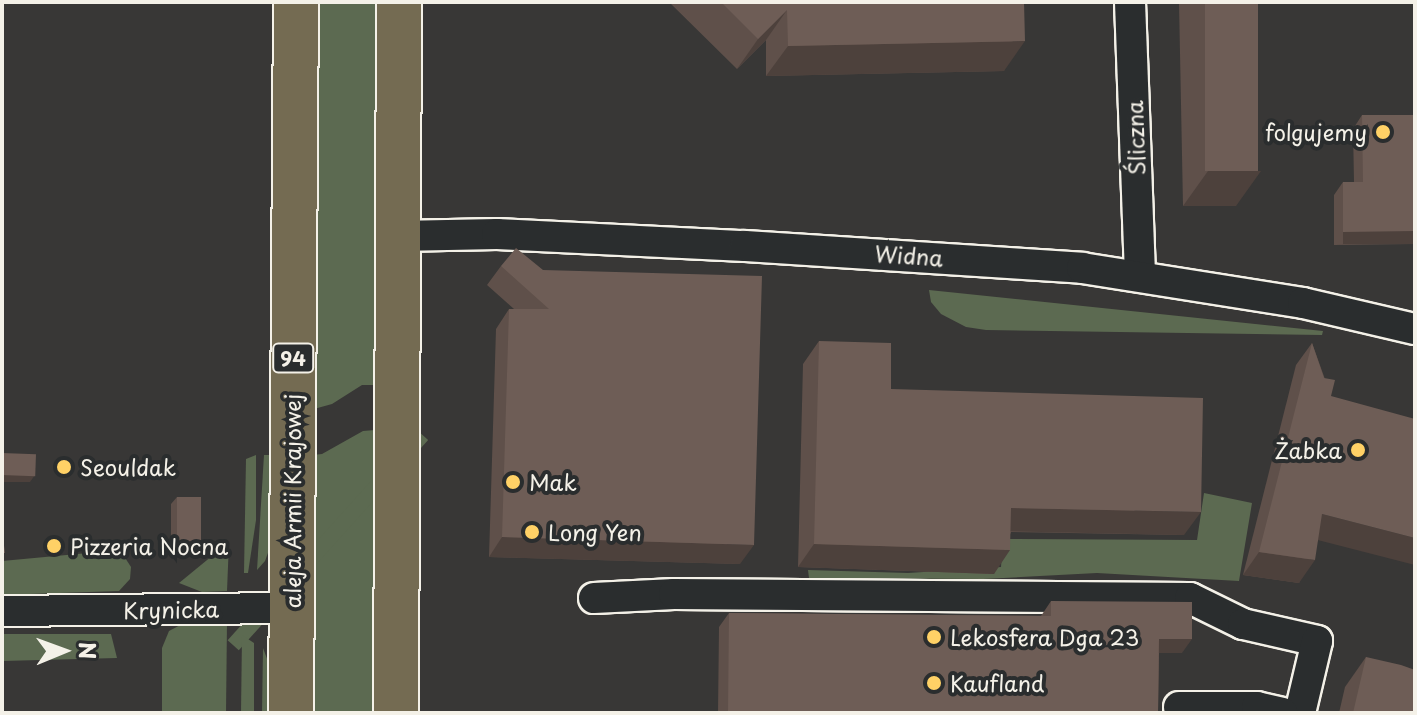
<!DOCTYPE html>
<meta charset="utf-8">
<style>
body{margin:0}
#map{position:relative;width:1417px;height:715px;overflow:hidden;background:#383736;font-family:"Playpen Sans",sans-serif}
div>[style]{position:absolute}
.green>*{inset:0;background:#5c6a51;transform-origin:0 0}
.roads{filter:drop-shadow(2px 0 #f4f1e8) drop-shadow(-2px 0 #f4f1e8) drop-shadow(0 2px #f4f1e8) drop-shadow(0 -2px #f4f1e8)}
.minor>*{height:30px;margin:-15px;padding:0 15px;transform-origin:15px;border-radius:15px;background:#2a2d2e}
.primary>*{height:44px;margin:-22px;padding:0 22px;transform-origin:22px;border-radius:22px;background:#746b52}
.wall>*{inset:0;background:#5f504a}
.shaded-wall>*{inset:0;background:#4d413c;transform-origin:0 0}
.building>*{inset:0;background:#6e5d56;transform-origin:0 0}
.dots>*{width:22px;height:22px;translate:-50% -50%;box-sizing:border-box;border:4px solid #2a2d2e;border-radius:50%}
span{translate:-50% -50%;white-space:nowrap;text-align:center;line-height:1.15;-webkit-text-stroke:8px #2a2d2e;paint-order:stroke}
.shield-label span{padding:2px 6px;background:#2a2d2e;border:2px solid;border-radius:6px;-webkit-text-stroke-width:0}
.shield-label{font-size:20px;color:#f4f1e8;font-weight:700}
.poi-label{font-size:22px;color:#f4f1e8}
.right{translate:-100% -50%;text-align:right}
.left{translate:0 -50%;text-align:left}
.street-label{font-size:22px;color:#f4f1e8}
.frame{position:absolute;inset:0;border:4px solid #f4f1e8;pointer-events:none}
.north{position:absolute;left:24px;top:611px;width:80px;height:80px;-webkit-text-stroke:6px #2a2d2e;paint-order:stroke;rotate:89deg;font-size:22px;font-weight:700;line-height:32px;text-align:center;color:#f4f1e8}
.north::after{content:'';display:block;margin:auto;width:28px;height:36px;background:#f4f1e8;clip-path:polygon(50% 0,100% 100%,50% 72%,0 100%)}
</style>
<div id="map">
<div class="green">
<div style="clip-path:polygon(317px 2px,380px 2px,377px 385px,362px 385px,332px 404px,314px 409px)"></div>
<div style="clip-path:polygon(929px 290px,1323px 331px,1322px 335px,986px 330px,966px 327px,941px 314px,931px 302px)"></div>
<div style="clip-path:polygon(375px 430px,373px 713px,311px 713px,313px 455px,322px 454px,363px 431px)"></div>
<div style="left:417px;top:430px;width:15px;height:283px;rotate:42deg"></div>
<div style="clip-path:polygon(256px 455px,256px 520px,248px 573px,244px 573px,246px 459px)"></div>
<div style="clip-path:polygon(264px 455px,274px 455px,273px 539px,265px 561px,257px 570px)"></div>
<div style="clip-path:polygon(1204px 493px,1252px 503px,1239px 581px,1097px 573px,983px 579px,809px 578px,808px 570px,908px 573px,1001px 567px,1003px 539px,1197px 540px)"></div>
<div style="clip-path:polygon(229px 542px,227px 591px,202px 592px,179px 583px)"></div>
<div style="clip-path:polygon(120px 550px,131px 567px,130px 579px,119px 591px,2px 595px,2px 561px)"></div>
<div style="clip-path:polygon(227px 621px,226px 713px,162px 713px,162px 648px,169px 631px,186px 622px)"></div>
<div style="clip-path:polygon(2px 634px,111px 634px,117px 658px,2px 661px)"></div>
<div style="clip-path:polygon(242px 635px,254px 643px,254px 713px,241px 713px)"></div>
<div style="clip-path:polygon(263px 648px,272px 672px,272px 713px,262px 713px)"></div>
</div>
<div class="roads">
<div class="minor">
<div style="left:1130px;top:2px;width:272px;rotate:87.9deg"></div>
<div style="left:398px;top:236px;width:99px;rotate:-1.2deg"></div>
<div style="left:497px;top:234px;width:248px;rotate:2.8deg"></div>
<div style="left:745px;top:246px;width:338px;rotate:3.7deg"></div>
<div style="left:1082px;top:268px;width:224px;rotate:9deg"></div>
<div style="left:1303px;top:303px;width:115px;rotate:13.1deg"></div>
<div style="left:594px;top:598px;width:80px;rotate:-2.9deg"></div>
<div style="left:674px;top:594px;width:516px;rotate:0.44deg"></div>
<div style="left:1190px;top:598px;width:59px;rotate:26.1deg"></div>
<div style="left:1243px;top:624px;width:76px;rotate:12.9deg"></div>
<div style="left:1317px;top:641px;width:74px;rotate:103.3deg"></div>
<div style="left:2px;top:611px;width:289px;rotate:-0.6deg"></div>
<div style="left:1179px;top:707px;width:78px"></div>
<div style="left:1257px;top:707px;width:26px;rotate:13deg"></div>
</div>
<div class="primary">
<div style="left:291px;top:713px;width:711px;rotate:-89.6deg"></div>
<div style="left:396px;top:713px;width:711px;rotate:-89.76deg"></div>
</div>
</div>
<div class="wall">
<div style="clip-path:polygon(669px 2px,1024px 2px,1004px 71px,766px 76px,766px 40px,737px 69px)"></div>
<div style="clip-path:polygon(1179px 2px,1258px 2px,1236px 206px,1183px 206px)"></div>
<div style="clip-path:polygon(1362px 115px,1415px 244px,1334px 245px,1334px 195px,1343px 182px,1354px 182px,1353px 129px)"></div>
<div style="clip-path:polygon(501px 266px,543px 270px,740px 564px,489px 557px,496px 329px,509px 309px,514px 309px,487px 285px)"></div>
<div style="clip-path:polygon(819px 341px,891px 389px,1184px 535px,1011px 532px,994px 574px,798px 567px,803px 364px)"></div>
<div style="clip-path:polygon(1312px 343px,1331px 396px,1318px 540px,1299px 583px,1243px 575px,1296px 365px)"></div>
<div style="clip-path:polygon(177px 497px,201px 542px,195px 549px,171px 548px,171px 504px)"></div>
<div style="clip-path:polygon(1051px 601px,1182px 653px,1159px 653px,1158px 713px,718px 713px,719px 627px,729px 613px,1041px 616px)"></div>
<div style="clip-path:polygon(1366px 657px,1415px 713px,1339px 713px,1345px 687px)"></div>
</div>
<div class="shaded-wall">
<div style="clip-path:polygon(787px 10px,766px 40px,737px 69px,758px 39px)"></div>
<div style="clip-path:polygon(1025px 41px,1004px 71px,766px 76px,788px 46px)"></div>
<div style="clip-path:polygon(1208px 171px,1261px 171px,1236px 206px,1183px 206px)"></div>
<div style="left:1415px;top:231px;width:13px;height:72px;rotate:90deg"></div>
<div style="clip-path:polygon(2px 475px,35px 475px,30px 482px,2px 482px)"></div>
<div style="clip-path:polygon(1011px 508px,1201px 512px,1184px 535px,995px 531px)"></div>
<div style="clip-path:polygon(1322px 514px,1415px 538px,1415px 565px,1306px 537px)"></div>
<div style="clip-path:polygon(502px 537px,754px 545px,740px 564px,489px 557px)"></div>
<div style="clip-path:polygon(176px 541px,201px 542px,195px 549px,171px 548px)"></div>
<div style="clip-path:polygon(814px 544px,1010px 550px,994px 574px,798px 567px)"></div>
<div style="clip-path:polygon(1259px 552px,1315px 560px,1299px 583px,1243px 575px)"></div>
<div style="clip-path:polygon(1159px 639px,1192px 639px,1182px 653px,1149px 653px)"></div>
</div>
<div class="building">
<div style="clip-path:polygon(721px 2px,1024px 2px,1025px 41px,788px 46px,787px 10px,758px 39px)"></div>
<div style="left:1205px;top:2px;width:53px;height:169px"></div>
<div style="clip-path:polygon(1362px 115px,1415px 115px,1415px 231px,1343px 232px,1343px 182px,1363px 182px)"></div>
<div style="clip-path:polygon(516px 248px,543px 270px,762px 276px,754px 545px,502px 537px,509px 309px,549px 309px,501px 266px)"></div>
<div style="clip-path:polygon(819px 341px,891px 343px,891px 389px,1203px 398px,1201px 512px,1011px 508px,1010px 550px,814px 544px)"></div>
<div style="clip-path:polygon(1312px 343px,1324px 378px,1335px 380px,1331px 396px,1415px 419px,1415px 538px,1322px 514px,1315px 560px,1259px 552px)"></div>
<div style="left:2px;top:453px;width:34px;height:22px;rotate:2deg"></div>
<div style="left:177px;top:497px;width:24px;height:44px"></div>
<div style="clip-path:polygon(2px 530px,5px 553px,2px 553px)"></div>
<div style="clip-path:polygon(1051px 601px,1192px 602px,1192px 639px,1159px 639px,1158px 713px,728px 713px,729px 613px,1051px 616px)"></div>
<div style="clip-path:polygon(1366px 657px,1401px 665px,1415px 670px,1415px 713px,1353px 713px)"></div>
</div>
<div class="dots">
<div style="left:1383px;top:132px;background:#ffd166"></div>
<div style="left:1358px;top:450px;background:#ffd166"></div>
<div style="left:64px;top:467px;background:#ffd166"></div>
<div style="left:513px;top:482px;background:#ffd166"></div>
<div style="left:532px;top:532px;background:#ffd166"></div>
<div style="left:54px;top:546px;background:#ffd166"></div>
<div style="left:934px;top:637px;background:#ffd166"></div>
<div style="left:934px;top:683px;background:#ffd166"></div>
</div>
<div class="shield-label">
<span style="left:293px;top:358px">94</span>
</div>
<div class="poi-label">
<span class="right" style="left:1367px;top:132px">folgujemy</span>
<span class="right" style="left:1342px;top:450px">Żabka</span>
<span class="left" style="left:80px;top:467px">Seouldak</span>
<span class="left" style="left:529px;top:482px">Mak</span>
<span class="left" style="left:548px;top:532px">Long Yen</span>
<span class="left" style="left:70px;top:546px">Pizzeria Nocna</span>
<span class="left" style="left:950px;top:637px">Lekosfera Dga 23</span>
<span class="left" style="left:950px;top:683px">Kaufland</span>
</div>
<div class="street-label">
<span style="left:1135px;top:138px;rotate:-92deg">Śliczna</span>
<span style="left:909px;top:255px;rotate:4deg">Widna</span>
<span style="left:292px;top:501px;rotate:-90deg">aleja Armii Krajowej</span>
<span style="left:171px;top:609px;rotate:-1deg">Krynicka</span>
</div>
<div class="frame"></div>
<div class="north">N</div>
</div>
